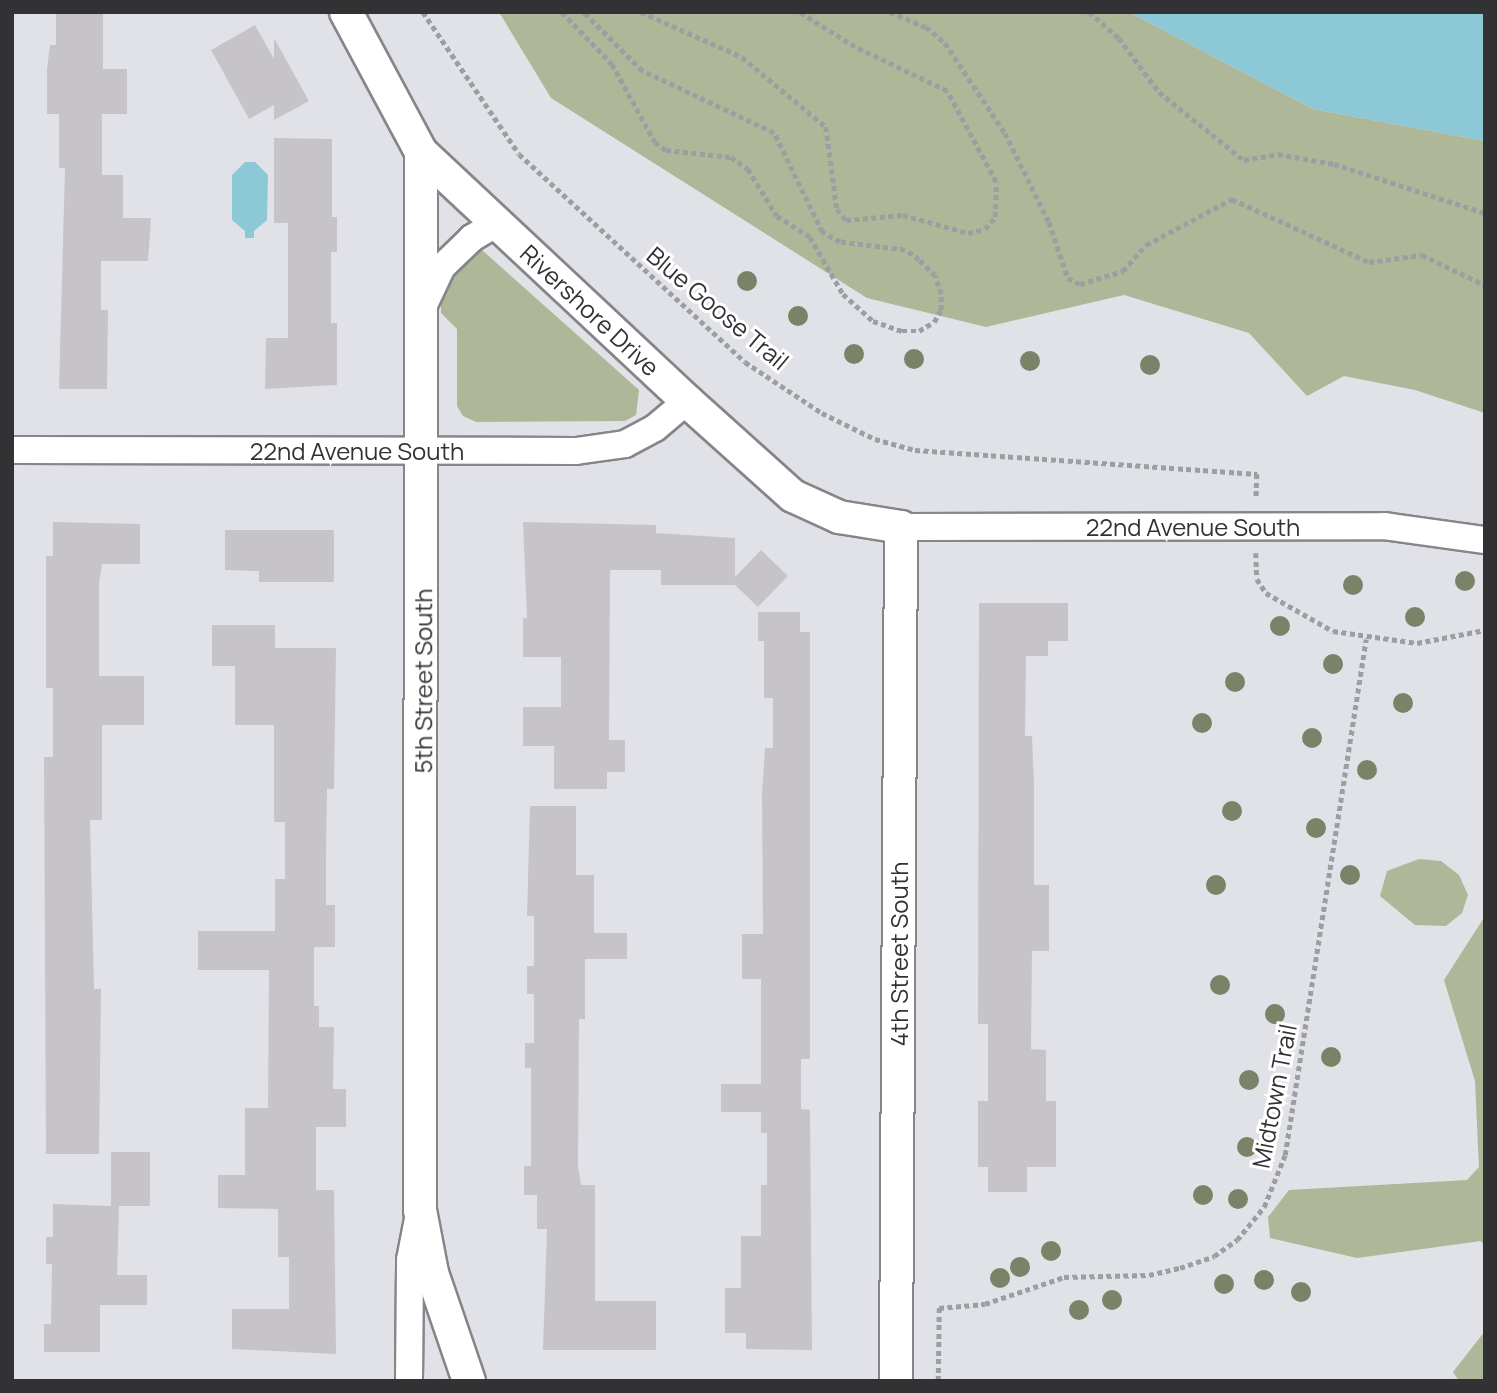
<!DOCTYPE html>
<style>
body{margin:0}
#map{position:relative;width:1497px;height:1393px;overflow:hidden;background:#e1e2e7;font-family:Manrope,sans-serif}
div>[style]{position:absolute}
.green>*{inset:0;background:#aeb797}
.water>*{inset:0;background:#8cc8d6}
.building>*{inset:0;background:#c7c4c9}
.path>*{height:4.5px;margin-top:-2.25px;transform-origin:0;background:repeating-linear-gradient(90deg,#9d9ea2 0 5px,transparent 0 8.5px)}
.roads{filter:drop-shadow(2px 0 #85858a) drop-shadow(-2px 0 #85858a) drop-shadow(0 2px #85858a) drop-shadow(0 -2px #85858a)}
.minor>*{height:26px;margin:-13px;padding:0 13px;transform-origin:13px;border-radius:13px;background:#fff}
.tertiary>*{height:32px;margin:-16px;padding:0 16px;transform-origin:16px;border-radius:16px;background:#fff}
.trees>*{width:20px;height:20px;margin:-10px;border-radius:50%;background:#7c8268}
span{translate:-50% -50%;white-space:nowrap;text-align:center;line-height:1.15;-webkit-text-stroke:6px #fff;paint-order:stroke}
.street-label{font-size:24px;color:#323234}
.frame{position:absolute;inset:0;border:14px solid #323234;pointer-events:none}
</style>
<div id="map">
<div class="green">
<div style="clip-path:polygon(499px 12px,1129px 12px,1313px 109px,1485px 141px,1485px 413px,1415px 390px,1344px 376px,1307px 396px,1249px 333px,1124px 295px,986px 327px,867px 298px,551px 98px)"></div>
<div style="clip-path:polygon(482px 250px,639px 390px,636px 415px,625px 421px,476px 422px,463px 416px,457px 406px,457px 329px,441px 313px,441px 289px,446px 276px,472px 252px)"></div>
<div style="clip-path:polygon(1419px 859px,1441px 861px,1459px 875px,1468px 895px,1462px 913px,1446px 926px,1415px 925px,1380px 896px,1387px 871px)"></div>
<div style="clip-path:polygon(1485px 916px,1485px 1247px,1481px 1241px,1357px 1258px,1270px 1238px,1268px 1217px,1289px 1190px,1467px 1180px,1479px 1167px,1475px 1081px,1444px 980px)"></div>
<div style="clip-path:polygon(1485px 1331px,1485px 1381px,1459px 1381px,1453px 1372px)"></div>
</div>
<div class="water">
<div style="clip-path:polygon(1129px 12px,1485px 12px,1485px 141px,1313px 109px)"></div>
<div style="clip-path:polygon(245px 162px,255px 162px,268px 175px,267px 220px,254px 231px,254px 238px,245px 238px,245px 231px,232px 220px,232px 175px)"></div>
</div>
<div class="building">
<div style="clip-path:polygon(56px 12px,103px 12px,103px 69px,127px 69px,127px 114px,102px 114px,102px 175px,123px 175px,123px 218px,151px 218px,148px 261px,101px 261px,101px 310px,108px 310px,107px 389px,59px 389px,65px 168px,59px 168px,59px 114px,47px 114px,47px 69px,50px 45px,56px 45px)"></div>
<div style="clip-path:polygon(255px 25px,274px 59px,274px 38px,309px 101px,274px 120px,274px 105px,249px 119px,211px 50px)"></div>
<div style="clip-path:polygon(274px 138px,332px 139px,332px 217px,337px 217px,337px 252px,331px 252px,331px 323px,337px 323px,337px 385px,265px 389px,266px 338px,288px 338px,288px 223px,274px 223px)"></div>
<div style="clip-path:polygon(53px 522px,140px 524px,140px 564px,102px 564px,99px 584px,99px 676px,144px 676px,144px 725px,102px 725px,102px 820px,90px 820px,94px 989px,101px 989px,99px 1154px,46px 1154px,44px 757px,53px 757px,53px 688px,46px 688px,46px 556px,53px 556px)"></div>
<div style="clip-path:polygon(523px 522px,656px 525px,656px 533px,735px 538px,735px 577px,761px 550px,788px 576px,758px 607px,735px 585px,661px 585px,661px 570px,610px 570px,609px 740px,625px 740px,625px 772px,607px 772px,607px 789px,554px 789px,554px 746px,523px 746px,523px 707px,561px 707px,561px 657px,523px 657px,523px 618px,527px 618px)"></div>
<div style="clip-path:polygon(225px 530px,334px 530px,334px 582px,259px 582px,259px 571px,225px 570px)"></div>
<div style="clip-path:polygon(979px 603px,1068px 603px,1068px 641px,1048px 641px,1048px 656px,1026px 656px,1025px 736px,1032px 736px,1034px 785px,1034px 885px,1049px 885px,1049px 951px,1032px 951px,1031px 1049px,1046px 1050px,1046px 1101px,1056px 1101px,1056px 1167px,1027px 1167px,1027px 1192px,988px 1192px,988px 1167px,978px 1167px,978px 1101px,988px 1101px,988px 1024px,978px 1024px)"></div>
<div style="clip-path:polygon(758px 612px,800px 612px,800px 632px,810px 632px,810px 1059px,801px 1059px,801px 1109px,810px 1110px,812px 1350px,746px 1349px,746px 1333px,725px 1333px,725px 1288px,741px 1288px,741px 1236px,761px 1236px,761px 1185px,767px 1185px,767px 1133px,761px 1133px,761px 1112px,721px 1112px,721px 1084px,761px 1084px,761px 979px,742px 979px,742px 934px,763px 934px,762px 794px,765px 748px,773px 748px,773px 698px,764px 698px,764px 641px,758px 641px)"></div>
<div style="clip-path:polygon(212px 625px,275px 625px,275px 648px,336px 648px,334px 789px,327px 789px,326px 855px,326px 905px,335px 905px,335px 947px,314px 947px,314px 1006px,319px 1006px,319px 1027px,334px 1027px,333px 1089px,346px 1089px,346px 1127px,316px 1127px,316px 1190px,334px 1190px,336px 1354px,232px 1349px,232px 1309px,289px 1309px,289px 1257px,278px 1257px,278px 1209px,218px 1208px,218px 1175px,245px 1175px,245px 1108px,268px 1108px,269px 970px,198px 970px,198px 931px,275px 931px,275px 879px,285px 879px,285px 822px,274px 822px,274px 725px,235px 725px,235px 666px,212px 666px)"></div>
<div style="clip-path:polygon(530px 806px,576px 806px,576px 875px,594px 875px,594px 933px,627px 933px,627px 959px,585px 959px,585px 1019px,579px 1019px,578px 1166px,581px 1185px,595px 1185px,595px 1301px,656px 1301px,656px 1350px,543px 1350px,547px 1229px,537px 1229px,537px 1195px,524px 1195px,524px 1166px,531px 1166px,531px 1068px,525px 1068px,525px 1043px,534px 1043px,534px 994px,527px 994px,527px 966px,534px 966px,534px 916px,527px 916px)"></div>
<div style="clip-path:polygon(111px 1152px,150px 1152px,150px 1206px,119px 1206px,117px 1275px,147px 1275px,147px 1305px,100px 1305px,100px 1352px,44px 1352px,44px 1324px,51px 1324px,52px 1264px,46px 1264px,46px 1237px,53px 1237px,53px 1204px,111px 1206px)"></div>
</div>
<div class="path">
<div style="left:423px;top:12px;width:171px;rotate:55.9deg"></div>
<div style="left:519px;top:154px;width:307px;rotate:42.6deg"></div>
<div style="left:745px;top:362px;width:92px;rotate:33.5deg"></div>
<div style="left:822px;top:413px;width:59px;rotate:26.1deg"></div>
<div style="left:875px;top:439px;width:41px;rotate:15.4deg"></div>
<div style="left:915px;top:450px;width:343px;rotate:4deg"></div>
<div style="left:1257px;top:474px;width:25px;rotate:92deg"></div>
<div style="left:562px;top:12px;width:72px;rotate:46.1deg"></div>
<div style="left:612px;top:64px;width:89px;rotate:61.1deg"></div>
<div style="left:655px;top:142px;width:14px;rotate:36deg"></div>
<div style="left:666px;top:150px;width:65px;rotate:6.1deg"></div>
<div style="left:731px;top:157px;width:21px;rotate:35deg"></div>
<div style="left:748px;top:169px;width:55px;rotate:58.3deg"></div>
<div style="left:777px;top:216px;width:39px;rotate:32deg"></div>
<div style="left:810px;top:237px;width:66px;rotate:59.9deg"></div>
<div style="left:843px;top:294px;width:40px;rotate:42deg"></div>
<div style="left:873px;top:321px;width:31px;rotate:19deg"></div>
<div style="left:902px;top:331px;width:17px"></div>
<div style="left:919px;top:331px;width:17px;rotate:-31deg"></div>
<div style="left:934px;top:322px;width:14px;rotate:-60deg"></div>
<div style="left:941px;top:310px;width:16px;rotate:-90deg"></div>
<div style="left:941px;top:294px;width:19px;rotate:-108deg"></div>
<div style="left:935px;top:276px;width:23px;rotate:-135deg"></div>
<div style="left:919px;top:260px;width:17px;rotate:-144deg"></div>
<div style="left:905px;top:250px;width:65px;rotate:-173deg"></div>
<div style="left:840px;top:242px;width:21px;rotate:-151deg"></div>
<div style="left:822px;top:232px;width:110px;rotate:-115.9deg"></div>
<div style="left:774px;top:133px;width:146px;rotate:-154.8deg"></div>
<div style="left:642px;top:71px;width:83px;rotate:-135deg"></div>
<div style="left:641px;top:12px;width:111px;rotate:24deg"></div>
<div style="left:742px;top:57px;width:109px;rotate:39.8deg"></div>
<div style="left:826px;top:127px;width:83px;rotate:82.4deg"></div>
<div style="left:837px;top:209px;width:14px;rotate:51deg"></div>
<div style="left:846px;top:220px;width:57px;rotate:-5deg"></div>
<div style="left:903px;top:215px;width:67px;rotate:15.5deg"></div>
<div style="left:968px;top:233px;width:17px;rotate:-13deg"></div>
<div style="left:985px;top:229px;width:16px;rotate:-50deg"></div>
<div style="left:995px;top:217px;width:35px;rotate:-88deg"></div>
<div style="left:996px;top:182px;width:103px;rotate:-118.3deg"></div>
<div style="left:947px;top:91px;width:102px;rotate:-154.4deg"></div>
<div style="left:855px;top:47px;width:66px;rotate:-148deg"></div>
<div style="left:890px;top:12px;width:39px;rotate:23deg"></div>
<div style="left:926px;top:27px;width:25px;rotate:40deg"></div>
<div style="left:945px;top:43px;width:108px;rotate:56.3deg"></div>
<div style="left:1005px;top:133px;width:99px;rotate:63.7deg"></div>
<div style="left:1049px;top:222px;width:59px;rotate:71.3deg"></div>
<div style="left:1068px;top:278px;width:13px;rotate:27deg"></div>
<div style="left:1080px;top:284px;width:45px;rotate:-16.8deg"></div>
<div style="left:1123px;top:271px;width:35px;rotate:-49deg"></div>
<div style="left:1146px;top:245px;width:98px;rotate:-28.1deg"></div>
<div style="left:1232px;top:199px;width:151px;rotate:24.7deg"></div>
<div style="left:1369px;top:262px;width:53px;rotate:-7.5deg"></div>
<div style="left:1422px;top:255px;width:70px;rotate:25.5deg"></div>
<div style="left:1089px;top:12px;width:40px;rotate:41deg"></div>
<div style="left:1119px;top:38px;width:67px;rotate:53.5deg"></div>
<div style="left:1159px;top:92px;width:109px;rotate:38.7deg"></div>
<div style="left:1244px;top:160px;width:35px;rotate:-10deg"></div>
<div style="left:1278px;top:154px;width:57px;rotate:10.1deg"></div>
<div style="left:1334px;top:164px;width:159px;rotate:18deg"></div>
<div style="left:1256px;top:553px;width:26px;rotate:88deg"></div>
<div style="left:1257px;top:579px;width:17px;rotate:57deg"></div>
<div style="left:1266px;top:593px;width:77px;rotate:29.6deg"></div>
<div style="left:1333px;top:631px;width:85px;rotate:8.1deg"></div>
<div style="left:1417px;top:643px;width:69px;rotate:-10.8deg"></div>
<div style="left:938px;top:1381px;width:73px;rotate:-89.2deg"></div>
<div style="left:939px;top:1308px;width:46px;rotate:-5deg"></div>
<div style="left:985px;top:1304px;width:83px;rotate:-18.9deg"></div>
<div style="left:1064px;top:1277px;width:85px;rotate:-1.3deg"></div>
<div style="left:1149px;top:1275px;width:32px;rotate:-13deg"></div>
<div style="left:1180px;top:1268px;width:36px;rotate:-19deg"></div>
<div style="left:1214px;top:1256px;width:28px;rotate:-35deg"></div>
<div style="left:1237px;top:1240px;width:43px;rotate:-50.7deg"></div>
<div style="left:1264px;top:1207px;width:56px;rotate:-68deg"></div>
<div style="left:1285px;top:1155px;width:522px;rotate:-81.08deg"></div>
</div>
<div class="roads">
<div class="minor">
<div style="left:423px;top:307px;width:44px;rotate:-64.6deg"></div>
<div style="left:442px;top:267px;width:42px;rotate:-44deg"></div>
<div style="left:472px;top:238px;width:29px;rotate:-31deg"></div>
<div style="left:12px;top:450px;width:564px;rotate:0.1deg"></div>
<div style="left:576px;top:451px;width:49px;rotate:-8.1deg"></div>
<div style="left:625px;top:444px;width:34px;rotate:-28deg"></div>
<div style="left:655px;top:428px;width:42px;rotate:-40.2deg"></div>
<div style="left:901px;top:527px;width:483px;rotate:-0.1deg"></div>
<div style="left:1384px;top:526px;width:102px;rotate:7.9deg"></div>
<div style="left:409px;top:1381px;width:121px;rotate:-89.5deg"></div>
<div style="left:410px;top:1260px;width:42px;rotate:-79deg"></div>
</div>
<div class="tertiary">
<div style="left:346px;top:12px;width:159px;rotate:61.8deg"></div>
<div style="left:421px;top:152px;width:364px;rotate:43.1deg"></div>
<div style="left:687px;top:401px;width:142px;rotate:41.9deg"></div>
<div style="left:793px;top:496px;width:51px;rotate:24.5deg"></div>
<div style="left:839px;top:517px;width:63px;rotate:9.2deg"></div>
<div style="left:901px;top:527px;width:854px;rotate:90.34deg"></div>
<div style="left:421px;top:152px;width:1058px;rotate:90.05deg"></div>
<div style="left:420px;top:1210px;width:64px;rotate:79.2deg"></div>
<div style="left:432px;top:1273px;width:114px;rotate:71.1deg"></div>
</div>
</div>
<div class="trees">
<div style="left:747px;top:281px"></div>
<div style="left:798px;top:316px"></div>
<div style="left:854px;top:354px"></div>
<div style="left:914px;top:359px"></div>
<div style="left:1030px;top:361px"></div>
<div style="left:1150px;top:365px"></div>
<div style="left:1465px;top:581px"></div>
<div style="left:1353px;top:585px"></div>
<div style="left:1415px;top:617px"></div>
<div style="left:1280px;top:626px"></div>
<div style="left:1333px;top:664px"></div>
<div style="left:1235px;top:682px"></div>
<div style="left:1403px;top:703px"></div>
<div style="left:1202px;top:723px"></div>
<div style="left:1312px;top:738px"></div>
<div style="left:1367px;top:770px"></div>
<div style="left:1232px;top:811px"></div>
<div style="left:1316px;top:828px"></div>
<div style="left:1350px;top:875px"></div>
<div style="left:1216px;top:885px"></div>
<div style="left:1220px;top:985px"></div>
<div style="left:1275px;top:1014px"></div>
<div style="left:1331px;top:1057px"></div>
<div style="left:1249px;top:1080px"></div>
<div style="left:1247px;top:1147px"></div>
<div style="left:1203px;top:1195px"></div>
<div style="left:1238px;top:1199px"></div>
<div style="left:1051px;top:1251px"></div>
<div style="left:1020px;top:1267px"></div>
<div style="left:1000px;top:1278px"></div>
<div style="left:1264px;top:1280px"></div>
<div style="left:1224px;top:1284px"></div>
<div style="left:1301px;top:1292px"></div>
<div style="left:1112px;top:1300px"></div>
<div style="left:1079px;top:1310px"></div>
</div>
<div class="street-label">
<span style="left:718px;top:308px;rotate:40deg">Blue Goose Trail</span>
<span style="left:590px;top:310px;rotate:43deg">Rivershore Drive</span>
<span style="left:357px;top:451px">22nd Avenue South</span>
<span style="left:1193px;top:527px">22nd Avenue South</span>
<span style="left:423px;top:681px;rotate:-90deg">5th Street South</span>
<span style="left:899px;top:954px;rotate:-90deg">4th Street South</span>
<span style="left:1274px;top:1096px;rotate:-79deg">Midtown Trail</span>
</div>
<div class="frame"></div>
</div>
